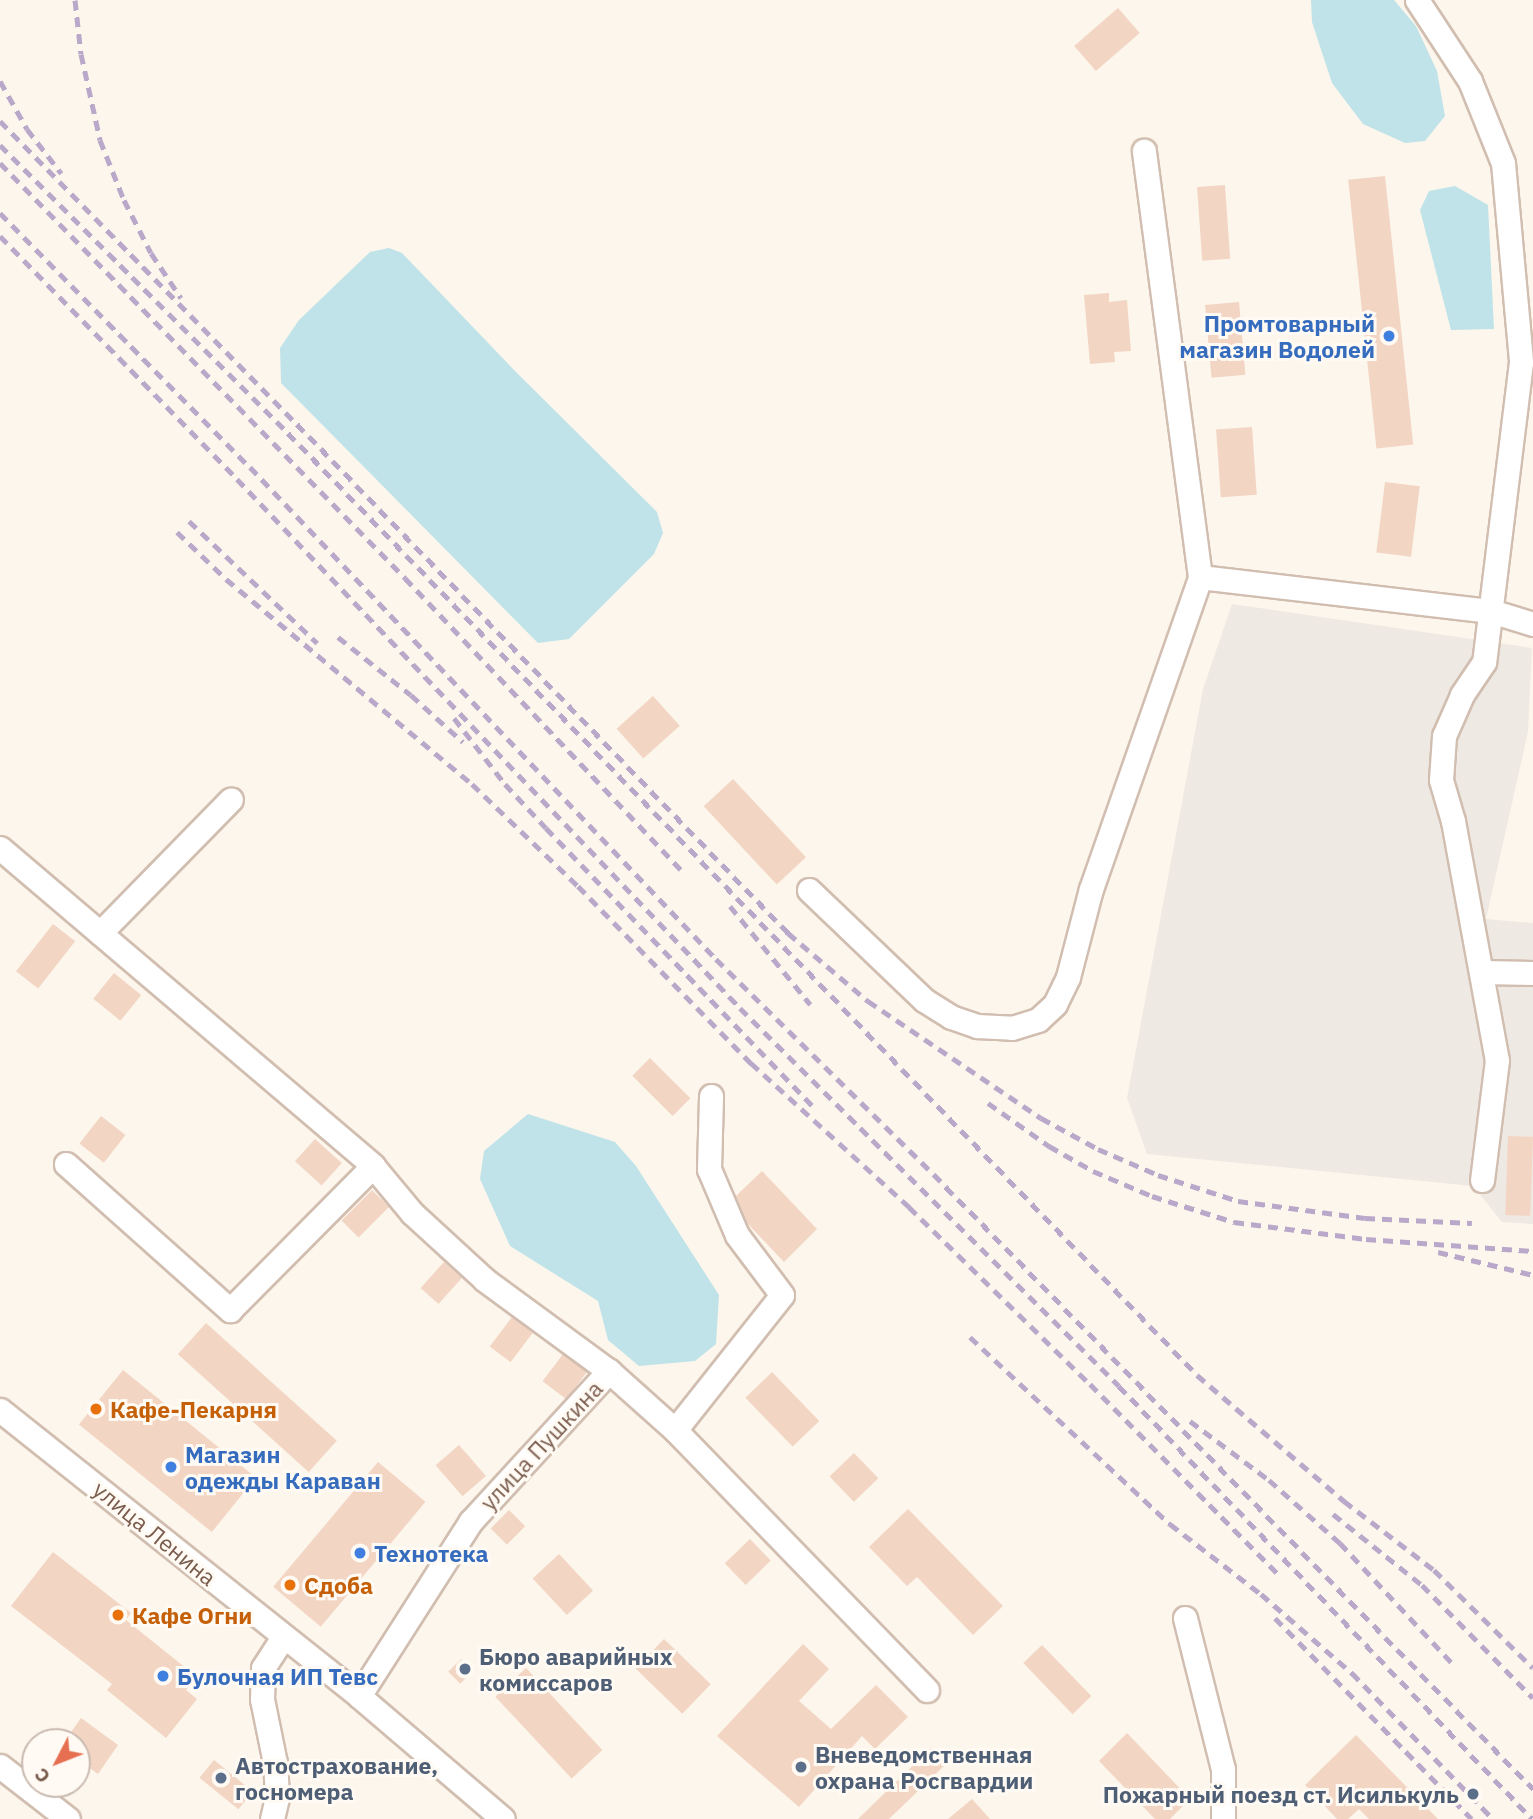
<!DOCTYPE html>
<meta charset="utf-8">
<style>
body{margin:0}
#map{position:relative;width:1533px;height:1819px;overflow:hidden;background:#fdf6ec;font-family:"IBM Plex Sans",sans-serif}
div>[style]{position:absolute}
.industrial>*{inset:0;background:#efe9e4}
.water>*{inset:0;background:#bfe3e8}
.building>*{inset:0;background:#f3d5c3;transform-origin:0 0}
.roads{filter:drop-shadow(2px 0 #d1beb0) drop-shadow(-2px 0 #d1beb0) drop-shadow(0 2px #d1beb0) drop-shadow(0 -2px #d1beb0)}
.minor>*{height:23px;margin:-11.5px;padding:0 11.5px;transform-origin:11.5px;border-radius:11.5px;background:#fff}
.rail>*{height:5px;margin-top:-2.5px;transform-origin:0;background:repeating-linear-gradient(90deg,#b9a8c9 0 10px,transparent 0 17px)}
.dots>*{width:19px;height:19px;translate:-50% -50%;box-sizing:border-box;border:4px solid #fffaf3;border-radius:50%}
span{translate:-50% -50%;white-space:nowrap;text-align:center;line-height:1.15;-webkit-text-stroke:6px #fffaf3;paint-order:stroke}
.shop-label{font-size:23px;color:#366cbe;font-weight:700}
.right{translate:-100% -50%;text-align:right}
.left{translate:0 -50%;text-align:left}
.food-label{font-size:23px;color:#c56008;font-weight:700}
.street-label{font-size:23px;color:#7a5c4d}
.service-label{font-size:23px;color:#4e5e75;font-weight:700}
.north{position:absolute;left:21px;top:1728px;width:70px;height:70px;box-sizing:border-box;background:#fffaf3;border:2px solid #cabbb1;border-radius:50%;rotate:228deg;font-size:19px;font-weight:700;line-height:28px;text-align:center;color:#7a5c4d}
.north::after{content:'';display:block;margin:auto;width:24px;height:32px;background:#e76f51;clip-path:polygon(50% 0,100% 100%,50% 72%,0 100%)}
</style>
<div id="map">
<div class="industrial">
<div style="clip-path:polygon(1232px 604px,1532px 648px,1528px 732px,1486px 919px,1533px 923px,1533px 1224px,1502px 1222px,1473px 1186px,1147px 1154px,1127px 1098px,1203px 689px)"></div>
</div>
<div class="water">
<div style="clip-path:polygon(1311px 0,1394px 0,1416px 26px,1437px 71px,1445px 116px,1425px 141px,1405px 143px,1363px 124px,1332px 83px,1312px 22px)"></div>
<div style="clip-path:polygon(1455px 186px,1488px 205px,1494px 329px,1451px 330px,1420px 210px,1429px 191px)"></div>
<div style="clip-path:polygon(389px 248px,402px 253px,516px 372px,657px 512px,663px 533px,654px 554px,569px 639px,538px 643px,281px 383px,280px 348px,299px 320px,370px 252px)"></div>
<div style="clip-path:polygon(528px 1114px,615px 1142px,636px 1166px,719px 1295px,716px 1344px,695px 1361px,639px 1366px,608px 1340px,598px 1301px,510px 1246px,480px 1179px,484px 1151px)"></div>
</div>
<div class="building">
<div style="left:1118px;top:8px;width:33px;height:58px;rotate:49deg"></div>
<div style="left:1385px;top:176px;width:270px;height:37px;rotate:84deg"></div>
<div style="left:1225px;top:185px;width:74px;height:28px;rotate:86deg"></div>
<div style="clip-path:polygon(1109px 293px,1109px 302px,1127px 300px,1131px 351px,1114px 352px,1115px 362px,1090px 364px,1084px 295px)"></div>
<div style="left:1239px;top:302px;width:73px;height:34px;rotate:85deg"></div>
<div style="left:1252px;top:427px;width:68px;height:36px;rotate:86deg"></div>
<div style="left:1385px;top:482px;width:35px;height:71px;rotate:7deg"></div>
<div style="left:653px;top:696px;width:40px;height:49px;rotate:48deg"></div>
<div style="left:733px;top:779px;width:107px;height:40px;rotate:47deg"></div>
<div style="left:53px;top:924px;width:28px;height:60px;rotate:38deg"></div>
<div style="left:114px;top:973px;width:35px;height:33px;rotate:39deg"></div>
<div style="left:650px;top:1058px;width:57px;height:25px;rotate:45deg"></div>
<div style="left:101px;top:1116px;width:31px;height:35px;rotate:38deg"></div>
<div style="left:1508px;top:1136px;width:25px;height:79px;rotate:2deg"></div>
<div style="left:315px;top:1139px;width:36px;height:30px;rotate:42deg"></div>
<div style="clip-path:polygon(762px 1171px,817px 1229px,784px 1262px,747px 1223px,736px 1196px)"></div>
<div style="left:372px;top:1190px;width:24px;height:43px;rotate:45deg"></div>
<div style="left:444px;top:1262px;width:24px;height:35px;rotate:42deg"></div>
<div style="left:512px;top:1317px;width:26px;height:37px;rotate:37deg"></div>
<div style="left:206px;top:1323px;width:176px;height:42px;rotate:42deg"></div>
<div style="left:563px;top:1354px;width:30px;height:34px;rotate:37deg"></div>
<div style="left:123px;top:1370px;width:171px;height:70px;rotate:39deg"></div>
<div style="left:772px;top:1372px;width:68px;height:37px;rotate:46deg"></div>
<div style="left:459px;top:1445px;width:41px;height:31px;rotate:49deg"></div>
<div style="left:854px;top:1453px;width:35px;height:34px;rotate:46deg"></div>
<div style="left:378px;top:1462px;width:62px;height:163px;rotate:40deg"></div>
<div style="clip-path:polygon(908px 1509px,1003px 1606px,973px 1635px,917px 1577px,907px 1586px,869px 1547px)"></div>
<div style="left:509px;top:1510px;width:23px;height:26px;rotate:45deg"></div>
<div style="left:750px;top:1539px;width:30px;height:35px;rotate:46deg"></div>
<div style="clip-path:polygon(53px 1552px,131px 1613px,126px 1620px,197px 1677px,186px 1690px,197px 1699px,166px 1738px,107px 1690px,112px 1684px,11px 1606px)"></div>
<div style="left:559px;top:1554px;width:50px;height:36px;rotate:47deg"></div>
<div style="left:664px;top:1639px;width:65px;height:41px;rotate:44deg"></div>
<div style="clip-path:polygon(803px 1644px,829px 1669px,799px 1701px,831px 1729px,876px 1685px,908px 1717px,875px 1749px,862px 1736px,799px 1807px,717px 1736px)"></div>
<div style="left:1042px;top:1645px;width:71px;height:26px;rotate:46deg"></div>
<div style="left:461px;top:1659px;width:17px;height:18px;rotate:45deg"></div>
<div style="left:526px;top:1668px;width:112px;height:42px;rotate:47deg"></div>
<div style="clip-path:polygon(81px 1718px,118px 1745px,98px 1774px,77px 1759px,77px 1742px,64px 1742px)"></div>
<div style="clip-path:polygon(1127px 1733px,1190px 1799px,1170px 1819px,1155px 1819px,1099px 1761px)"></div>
<div style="clip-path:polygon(1356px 1735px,1438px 1819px,1369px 1819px,1359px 1809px,1348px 1819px,1337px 1819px,1305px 1785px)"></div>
<div style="clip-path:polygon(931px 1748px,946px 1764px,889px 1819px,858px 1819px)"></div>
<div style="left:214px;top:1760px;width:50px;height:23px;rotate:39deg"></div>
<div style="clip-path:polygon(972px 1799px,990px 1819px,948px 1819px)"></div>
</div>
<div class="roads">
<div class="minor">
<div style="left:1417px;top:0;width:97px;rotate:56.8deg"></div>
<div style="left:1470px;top:81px;width:88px;rotate:68.1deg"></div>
<div style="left:1503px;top:163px;width:200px;rotate:84.8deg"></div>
<div style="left:1521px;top:362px;width:302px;rotate:97deg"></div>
<div style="left:1484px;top:662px;width:40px;rotate:124deg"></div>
<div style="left:1462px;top:695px;width:45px;rotate:113.7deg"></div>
<div style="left:1444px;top:736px;width:44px;rotate:93.9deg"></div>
<div style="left:1441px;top:780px;width:43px;rotate:73.7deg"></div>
<div style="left:1453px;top:821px;width:243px;rotate:79.6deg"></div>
<div style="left:1497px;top:1060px;width:121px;rotate:97.1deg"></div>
<div style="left:1200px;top:577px;width:293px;rotate:6.7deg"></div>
<div style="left:1491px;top:611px;width:44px;rotate:17.2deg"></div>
<div style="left:0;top:848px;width:490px;rotate:40.4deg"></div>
<div style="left:373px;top:1166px;width:61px;rotate:50.3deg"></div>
<div style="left:412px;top:1213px;width:99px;rotate:42.5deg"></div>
<div style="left:485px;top:1280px;width:154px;rotate:36.3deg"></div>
<div style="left:609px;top:1371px;width:89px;rotate:41.8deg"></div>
<div style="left:675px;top:1430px;width:362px;rotate:45.9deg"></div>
<div style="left:809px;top:890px;width:159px;rotate:43.7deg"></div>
<div style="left:924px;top:1000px;width:32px;rotate:32deg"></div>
<div style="left:951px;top:1017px;width:28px;rotate:19deg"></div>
<div style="left:977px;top:1026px;width:35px;rotate:3deg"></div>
<div style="left:1012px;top:1028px;width:27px;rotate:-17deg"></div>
<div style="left:1038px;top:1020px;width:23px;rotate:-43deg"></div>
<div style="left:1055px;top:1004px;width:30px;rotate:-64deg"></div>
<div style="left:1068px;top:977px;width:91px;rotate:-75.4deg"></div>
<div style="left:1091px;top:889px;width:330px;rotate:-70.7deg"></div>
<div style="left:1200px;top:577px;width:430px;rotate:-97.5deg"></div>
<div style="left:100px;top:933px;width:187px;rotate:-45.6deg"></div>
<div style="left:1482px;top:972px;width:51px;rotate:1.1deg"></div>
<div style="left:66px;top:1164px;width:220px;rotate:41.7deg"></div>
<div style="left:230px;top:1310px;width:203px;rotate:-45.2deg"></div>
<div style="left:0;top:1410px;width:459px;rotate:38.5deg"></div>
<div style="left:359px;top:1696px;width:189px;rotate:40.5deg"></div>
<div style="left:675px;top:1430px;width:172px;rotate:-51.6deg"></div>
<div style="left:782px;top:1295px;width:75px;rotate:-126.9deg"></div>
<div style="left:737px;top:1235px;width:72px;rotate:-113deg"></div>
<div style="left:709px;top:1169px;width:73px;rotate:-88.4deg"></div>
<div style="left:1185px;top:1618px;width:156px;rotate:75.9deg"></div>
<div style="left:1223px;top:1769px;width:50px;rotate:90deg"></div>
<div style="left:359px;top:1696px;width:208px;rotate:-57.4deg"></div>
<div style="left:471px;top:1521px;width:204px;rotate:-47.4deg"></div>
<div style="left:0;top:1766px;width:86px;rotate:37.9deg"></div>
<div style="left:272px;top:1819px;width:22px;rotate:-77deg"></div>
<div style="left:277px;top:1798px;width:35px;rotate:-93deg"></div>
<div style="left:275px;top:1763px;width:65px;rotate:-101.5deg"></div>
<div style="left:262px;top:1699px;width:31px;rotate:-88deg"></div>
<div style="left:263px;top:1668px;width:38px;rotate:-57deg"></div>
</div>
</div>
<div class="rail">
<div style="left:75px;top:0;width:54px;rotate:83.7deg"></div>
<div style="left:81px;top:54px;width:88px;rotate:77.5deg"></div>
<div style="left:100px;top:140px;width:65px;rotate:68.2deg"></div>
<div style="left:124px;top:200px;width:59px;rotate:63deg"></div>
<div style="left:151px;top:253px;width:54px;rotate:56.3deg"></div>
<div style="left:0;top:81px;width:55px;rotate:60.6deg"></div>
<div style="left:27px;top:129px;width:56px;rotate:52.3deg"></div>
<div style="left:0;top:121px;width:424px;rotate:45.6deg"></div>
<div style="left:297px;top:424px;width:707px;rotate:46.03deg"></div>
<div style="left:788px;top:933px;width:105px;rotate:40.4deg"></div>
<div style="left:868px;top:1001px;width:209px;rotate:34.1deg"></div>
<div style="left:1041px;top:1118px;width:65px;rotate:28.5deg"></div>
<div style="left:1098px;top:1149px;width:65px;rotate:23.4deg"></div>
<div style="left:1158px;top:1175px;width:84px;rotate:18deg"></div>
<div style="left:1238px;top:1201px;width:128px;rotate:7.6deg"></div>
<div style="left:1365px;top:1218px;width:107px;rotate:2.7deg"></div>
<div style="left:0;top:145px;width:407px;rotate:45deg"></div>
<div style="left:288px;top:433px;width:1309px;rotate:46.02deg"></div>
<div style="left:1197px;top:1375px;width:194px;rotate:40.6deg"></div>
<div style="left:1344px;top:1501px;width:113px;rotate:37.5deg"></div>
<div style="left:1434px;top:1570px;width:139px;rotate:44.7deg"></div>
<div style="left:0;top:163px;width:580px;rotate:45.7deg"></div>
<div style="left:405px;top:578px;width:406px;rotate:46.6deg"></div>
<div style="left:0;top:213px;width:356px;rotate:45.5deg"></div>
<div style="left:250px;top:467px;width:678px;rotate:46.55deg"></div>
<div style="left:716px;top:959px;width:324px;rotate:44.7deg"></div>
<div style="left:946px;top:1187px;width:841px;rotate:45.72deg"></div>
<div style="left:0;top:236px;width:339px;rotate:45.7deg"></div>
<div style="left:237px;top:479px;width:730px;rotate:46.44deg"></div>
<div style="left:740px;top:1008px;width:535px;rotate:44.92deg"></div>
<div style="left:1119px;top:1386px;width:598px;rotate:46.35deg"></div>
<div style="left:189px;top:521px;width:177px;rotate:43.6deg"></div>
<div style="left:177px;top:532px;width:68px;rotate:43.8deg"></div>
<div style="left:226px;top:579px;width:320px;rotate:39.8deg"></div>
<div style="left:472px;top:784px;width:147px;rotate:43.9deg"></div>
<div style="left:578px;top:886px;width:248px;rotate:45.7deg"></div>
<div style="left:751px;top:1063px;width:214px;rotate:42.3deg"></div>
<div style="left:909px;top:1207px;width:253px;rotate:44.4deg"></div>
<div style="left:1090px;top:1384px;width:269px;rotate:45.3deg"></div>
<div style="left:338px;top:637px;width:93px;rotate:38.5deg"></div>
<div style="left:411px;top:695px;width:70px;rotate:42.1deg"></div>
<div style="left:454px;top:718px;width:83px;rotate:52.3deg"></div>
<div style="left:505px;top:784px;width:60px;rotate:47deg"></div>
<div style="left:546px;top:828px;width:389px;rotate:46.2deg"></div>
<div style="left:730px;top:906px;width:127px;rotate:50.8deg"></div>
<div style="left:988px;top:1103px;width:75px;rotate:35.2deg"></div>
<div style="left:1049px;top:1146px;width:51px;rotate:29.6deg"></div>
<div style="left:1093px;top:1171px;width:64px;rotate:23deg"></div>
<div style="left:1152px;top:1196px;width:86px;rotate:17.6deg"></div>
<div style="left:1234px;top:1222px;width:133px;rotate:7.3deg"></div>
<div style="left:1366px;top:1239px;width:167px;rotate:4.1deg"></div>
<div style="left:1438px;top:1252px;width:98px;rotate:13.6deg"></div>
<div style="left:970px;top:1337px;width:274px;rotate:43.1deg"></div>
<div style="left:1170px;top:1524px;width:115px;rotate:37.6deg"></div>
<div style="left:1261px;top:1594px;width:121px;rotate:41deg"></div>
<div style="left:1352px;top:1673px;width:203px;rotate:46deg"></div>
<div style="left:1190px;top:1421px;width:99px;rotate:36.8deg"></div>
<div style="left:1269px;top:1480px;width:95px;rotate:41.6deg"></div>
<div style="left:1340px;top:1543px;width:166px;rotate:47deg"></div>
<div style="left:1333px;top:1514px;width:114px;rotate:38.6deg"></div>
<div style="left:1422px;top:1585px;width:158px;rotate:45.5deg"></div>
<div style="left:1275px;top:1618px;width:281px;rotate:45.6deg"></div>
</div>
<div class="dots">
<div style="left:1389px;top:336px;background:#3f7fe0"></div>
<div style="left:96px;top:1409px;background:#e8710a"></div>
<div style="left:171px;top:1467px;background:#3f7fe0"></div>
<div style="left:360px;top:1553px;background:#3f7fe0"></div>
<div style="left:290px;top:1585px;background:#e8710a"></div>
<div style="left:118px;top:1615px;background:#e8710a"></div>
<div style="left:465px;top:1669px;background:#5c6f8a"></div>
<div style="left:163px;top:1676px;background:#3f7fe0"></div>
<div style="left:801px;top:1767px;background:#5c6f8a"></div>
<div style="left:221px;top:1778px;background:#5c6f8a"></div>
<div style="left:1473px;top:1794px;background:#5c6f8a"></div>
</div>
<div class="shop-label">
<span class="right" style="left:1375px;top:336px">Промтоварный<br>магазин Водолей</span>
<span class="left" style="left:185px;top:1467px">Магазин<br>одежды Караван</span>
<span class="left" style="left:374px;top:1553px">Технотека</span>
<span class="left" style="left:177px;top:1676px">Булочная ИП Тевс</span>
</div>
<div class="food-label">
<span class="left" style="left:110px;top:1409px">Кафе-Пекарня</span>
<span class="left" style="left:304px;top:1585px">Сдоба</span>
<span class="left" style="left:132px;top:1615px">Кафе Огни</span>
</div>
<div class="street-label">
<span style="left:541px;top:1445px;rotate:-47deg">улица Пушкина</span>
<span style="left:155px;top:1533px;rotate:39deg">улица Ленина</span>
</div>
<div class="service-label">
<span class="left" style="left:479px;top:1669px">Бюро аварийных<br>комиссаров</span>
<span class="left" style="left:815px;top:1767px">Вневедомственная<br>охрана Росгвардии</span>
<span class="left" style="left:235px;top:1778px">Автострахование,<br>госномера</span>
<span class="right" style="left:1459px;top:1794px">Пожарный поезд ст. Исилькуль</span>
</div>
<div class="north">С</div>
</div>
